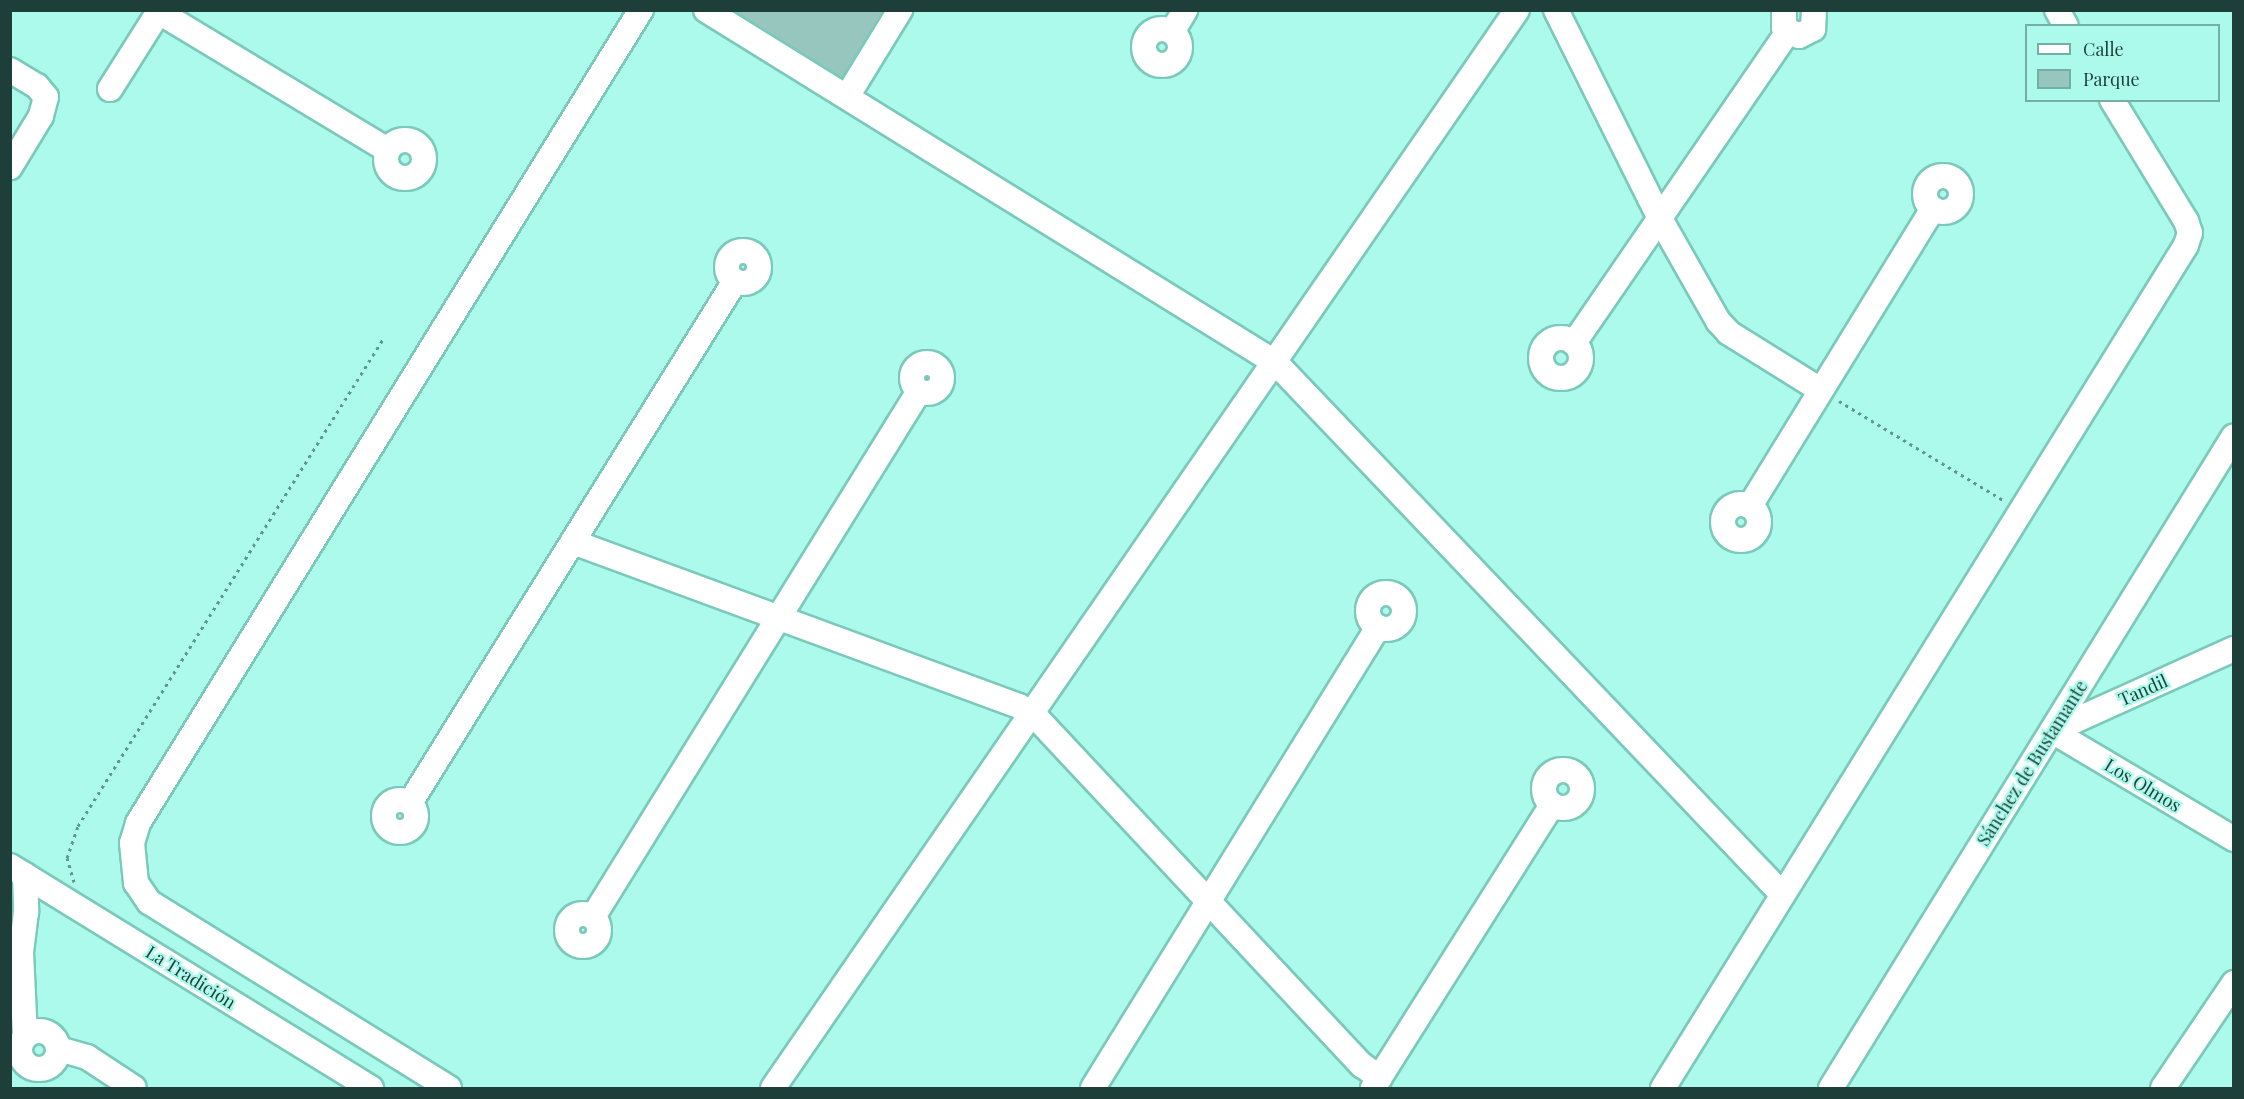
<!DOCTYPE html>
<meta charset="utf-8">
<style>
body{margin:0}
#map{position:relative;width:2244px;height:1099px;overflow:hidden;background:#abfaec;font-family:"Playfair Display",serif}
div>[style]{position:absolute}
.green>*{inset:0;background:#96c6bd}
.path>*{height:3px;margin-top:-1.5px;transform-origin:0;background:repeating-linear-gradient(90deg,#60968d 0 3px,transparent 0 7.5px)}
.roads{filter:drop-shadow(2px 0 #7bc9bb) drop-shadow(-2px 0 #7bc9bb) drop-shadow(0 2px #7bc9bb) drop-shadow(0 -2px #7bc9bb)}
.minor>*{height:24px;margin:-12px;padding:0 12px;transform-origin:12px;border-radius:12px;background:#fff}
.minor>.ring{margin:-12px;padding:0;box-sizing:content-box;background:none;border:24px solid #fff;border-radius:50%}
span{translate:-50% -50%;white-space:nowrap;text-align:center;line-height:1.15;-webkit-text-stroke:4.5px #abfaec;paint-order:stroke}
.street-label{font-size:18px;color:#1e3f39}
.frame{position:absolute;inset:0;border:12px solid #1e3f39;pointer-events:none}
.legend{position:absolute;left:2025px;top:24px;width:195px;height:78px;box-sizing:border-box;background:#abfaec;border:2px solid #73afa4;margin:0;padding:8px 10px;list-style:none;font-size:18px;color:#1e3f39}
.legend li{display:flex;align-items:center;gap:12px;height:30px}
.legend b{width:30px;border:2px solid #73afa4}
</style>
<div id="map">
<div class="green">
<div style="clip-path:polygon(730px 11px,886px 11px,844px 79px)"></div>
</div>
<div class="path">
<div style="left:1839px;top:401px;width:192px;rotate:31.1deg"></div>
<div style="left:74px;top:882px;width:25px;rotate:-106deg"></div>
<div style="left:67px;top:858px;width:34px;rotate:-71deg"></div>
<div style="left:78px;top:826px;width:575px;rotate:-57.94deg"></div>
</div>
<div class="roads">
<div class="minor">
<div style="left:706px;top:10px;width:670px;rotate:31.77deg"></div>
<div style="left:1276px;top:363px;width:733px;rotate:46.38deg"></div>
<div style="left:1556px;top:10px;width:231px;rotate:63.5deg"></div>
<div style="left:1659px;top:217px;width:120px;rotate:60.4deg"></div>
<div style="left:1718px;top:321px;width:16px;rotate:47deg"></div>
<div style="left:1729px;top:333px;width:106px;rotate:31.9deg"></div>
<div style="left:1784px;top:10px;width:18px;rotate:90deg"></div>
<div style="left:1784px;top:28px;width:17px;rotate:28deg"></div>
<div style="left:1799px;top:36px;width:16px;rotate:-27deg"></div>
<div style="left:1813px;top:29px;width:19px;rotate:-87deg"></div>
<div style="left:2057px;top:10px;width:18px;rotate:61deg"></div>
<div style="left:159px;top:12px;width:267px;rotate:31.1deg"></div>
<div class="ring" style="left:1144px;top:29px;width:12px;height:12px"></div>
<div style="left:1172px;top:32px;width:26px;rotate:-59deg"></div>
<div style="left:10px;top:70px;width:31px;rotate:31deg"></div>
<div style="left:37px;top:86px;width:14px;rotate:51deg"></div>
<div style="left:46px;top:97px;width:20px;rotate:105deg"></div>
<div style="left:41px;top:116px;width:60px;rotate:121.3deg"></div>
<div style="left:110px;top:89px;width:93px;rotate:-57.7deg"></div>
<div style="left:848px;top:95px;width:100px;rotate:-58.5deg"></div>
<div class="ring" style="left:386px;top:140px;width:14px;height:14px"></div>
<div class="ring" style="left:1925px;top:176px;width:12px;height:12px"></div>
<div class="ring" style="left:727px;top:251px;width:8px;height:8px"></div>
<div class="ring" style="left:1541px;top:338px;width:16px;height:16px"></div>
<div style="left:1574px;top:343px;width:378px;rotate:-55.5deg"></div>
<div class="ring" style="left:912px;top:363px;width:6px;height:6px"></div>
<div class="ring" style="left:1723px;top:504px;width:12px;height:12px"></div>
<div style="left:1750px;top:506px;width:349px;rotate:-58.4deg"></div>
<div style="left:573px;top:542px;width:475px;rotate:20.2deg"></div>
<div style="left:1019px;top:706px;width:17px;rotate:31deg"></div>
<div style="left:1034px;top:715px;width:480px;rotate:46.9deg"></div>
<div style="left:1362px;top:1065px;width:22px;rotate:36deg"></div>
<div class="ring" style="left:1368px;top:593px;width:12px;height:12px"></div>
<div style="left:2052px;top:731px;width:212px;rotate:30.7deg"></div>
<div style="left:2052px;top:731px;width:200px;rotate:-24.3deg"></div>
<div class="ring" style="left:1544px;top:770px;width:14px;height:14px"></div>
<div class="ring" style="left:384px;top:800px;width:8px;height:8px"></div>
<div style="left:410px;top:803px;width:615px;rotate:-58.09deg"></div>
<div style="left:10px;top:866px;width:424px;rotate:31.6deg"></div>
<div style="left:25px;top:875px;width:37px;rotate:88deg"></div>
<div style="left:26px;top:912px;width:40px;rotate:97.1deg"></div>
<div style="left:21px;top:952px;width:84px;rotate:87.3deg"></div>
<div class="ring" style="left:567px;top:914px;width:8px;height:8px"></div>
<div style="left:593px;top:917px;width:619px;rotate:-58.21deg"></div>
<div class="ring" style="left:20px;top:1031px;width:14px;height:14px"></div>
<div style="left:59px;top:1049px;width:29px;rotate:16deg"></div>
<div style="left:87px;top:1057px;width:56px;rotate:33.4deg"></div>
<div style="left:449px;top:1088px;width:353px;rotate:-148.2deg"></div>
<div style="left:149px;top:902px;width:23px;rotate:-124deg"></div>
<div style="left:136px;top:883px;width:40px;rotate:-95.7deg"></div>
<div style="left:132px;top:843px;width:21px;rotate:-73deg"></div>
<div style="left:138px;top:823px;width:956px;rotate:-58.26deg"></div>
<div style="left:773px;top:1088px;width:1310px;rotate:-55.39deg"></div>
<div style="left:1093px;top:1088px;width:542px;rotate:-58.27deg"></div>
<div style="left:1373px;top:1088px;width:335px;rotate:-57.7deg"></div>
<div style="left:1663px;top:1088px;width:992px;rotate:-58.18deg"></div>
<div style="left:2186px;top:245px;width:13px;rotate:-72deg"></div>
<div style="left:2190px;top:233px;width:13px;rotate:-108deg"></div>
<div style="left:2186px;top:221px;width:142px;rotate:-121.4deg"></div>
<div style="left:1831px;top:1088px;width:766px;rotate:-58.28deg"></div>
<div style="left:2163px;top:1088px;width:127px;rotate:-55.9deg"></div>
</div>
</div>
<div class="street-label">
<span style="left:2143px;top:690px;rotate:-24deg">Tandil</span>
<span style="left:2032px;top:763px;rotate:-58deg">Sánchez de Bustamante</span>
<span style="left:2143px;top:785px;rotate:31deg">Los Olmos</span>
<span style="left:191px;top:977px;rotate:32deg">La Tradición</span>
</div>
<div class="frame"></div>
<ul class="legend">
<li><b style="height:8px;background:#fff"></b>Calle</li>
<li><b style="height:16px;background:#96c6bd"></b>Parque</li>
</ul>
</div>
